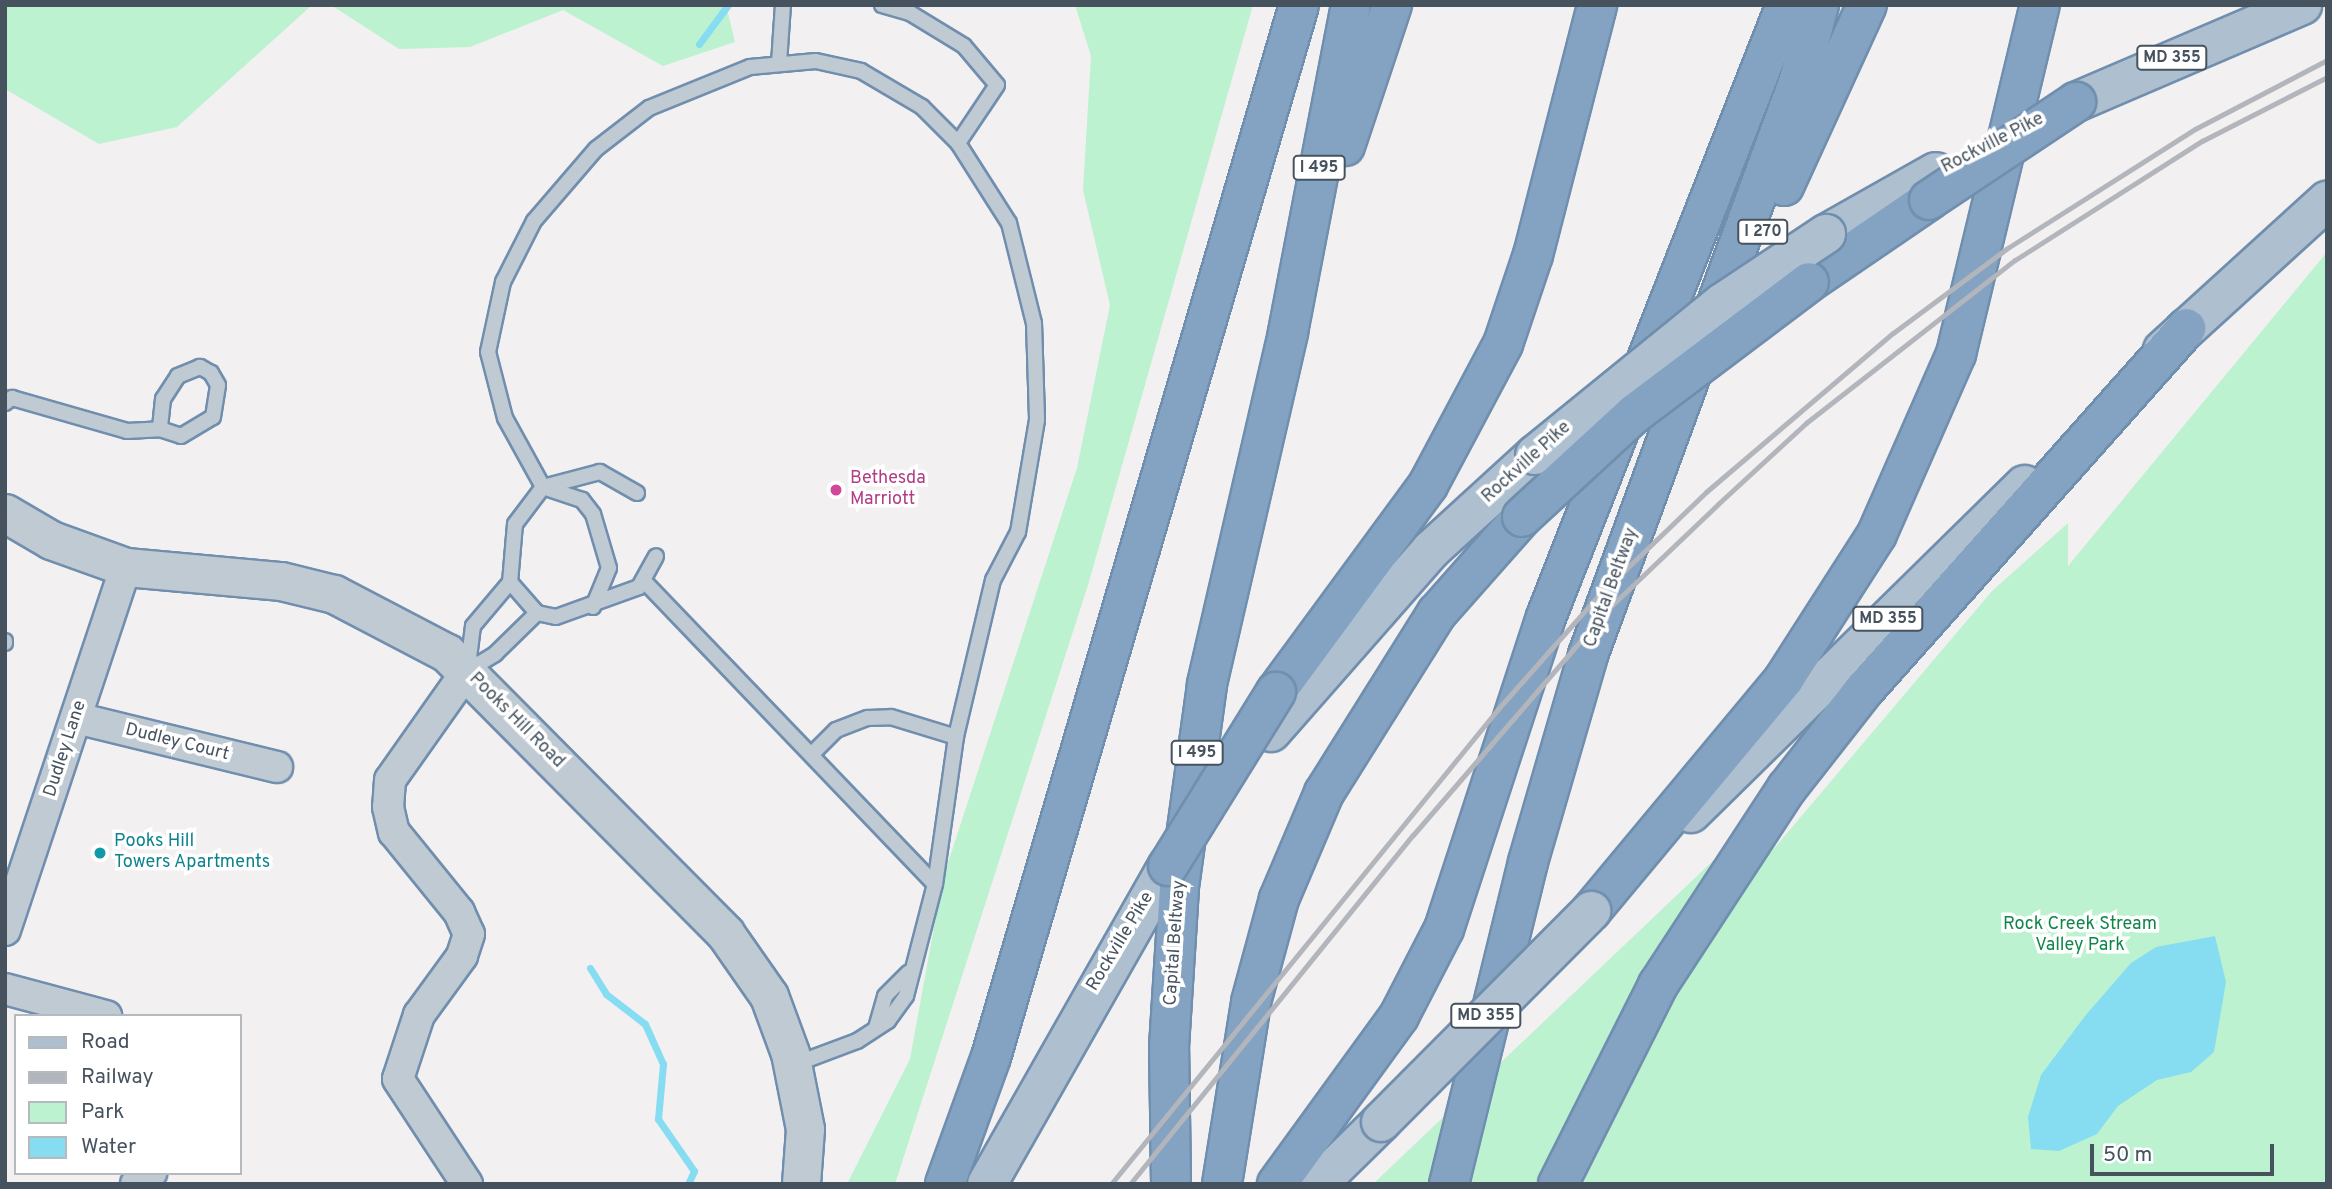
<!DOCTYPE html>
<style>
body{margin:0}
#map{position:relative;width:2332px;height:1189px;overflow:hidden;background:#f2f0f0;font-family:Overpass,sans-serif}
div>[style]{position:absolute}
.green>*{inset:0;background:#bcf2d0}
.water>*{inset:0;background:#86ddf2}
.stream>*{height:7px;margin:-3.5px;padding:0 3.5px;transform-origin:3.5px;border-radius:3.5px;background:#86ddf2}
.roads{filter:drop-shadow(2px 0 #708eae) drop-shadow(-2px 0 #708eae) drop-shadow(0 2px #708eae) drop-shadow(0 -2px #708eae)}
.service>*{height:14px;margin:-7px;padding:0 7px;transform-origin:7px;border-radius:7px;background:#c0cad3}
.minor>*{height:30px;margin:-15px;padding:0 15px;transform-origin:15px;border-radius:15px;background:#c0cad3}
.tertiary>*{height:37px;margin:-18.5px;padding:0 18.5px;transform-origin:18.5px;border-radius:18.5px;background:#c0cad3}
.primary>*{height:38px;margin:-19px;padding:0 19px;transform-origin:19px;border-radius:19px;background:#aec0d0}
.motorway>*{height:38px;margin:-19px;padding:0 19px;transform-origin:19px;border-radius:19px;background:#84a3c2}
.rail>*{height:5px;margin:-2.5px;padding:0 2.5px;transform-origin:2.5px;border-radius:2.5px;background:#b2b5bb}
.bridges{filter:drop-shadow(2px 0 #708eae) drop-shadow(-2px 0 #708eae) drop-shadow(0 2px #708eae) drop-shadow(0 -2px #708eae)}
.primary-bridge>*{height:38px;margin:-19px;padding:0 19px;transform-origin:19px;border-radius:19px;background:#aec0d0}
.motorway-bridge>*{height:38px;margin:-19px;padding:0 19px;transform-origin:19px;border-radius:19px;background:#84a3c2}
.dots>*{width:19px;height:19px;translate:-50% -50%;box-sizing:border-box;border:4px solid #fff;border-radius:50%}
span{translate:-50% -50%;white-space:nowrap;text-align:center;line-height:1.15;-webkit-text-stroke:7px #fff;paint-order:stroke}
.shield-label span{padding:2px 5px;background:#fff;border:2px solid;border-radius:5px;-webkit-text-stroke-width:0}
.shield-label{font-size:16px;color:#46535f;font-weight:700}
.street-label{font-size:18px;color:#46535f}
.hotel-label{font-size:18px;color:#b23c85}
.left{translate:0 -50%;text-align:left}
.culture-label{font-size:18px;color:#0d838f}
.park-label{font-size:18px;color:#11864a}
.frame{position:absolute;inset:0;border:7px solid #46535f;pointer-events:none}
.legend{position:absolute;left:14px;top:1014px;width:228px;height:161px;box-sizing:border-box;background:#fff;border:2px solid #b5babf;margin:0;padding:9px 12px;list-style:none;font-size:21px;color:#46535f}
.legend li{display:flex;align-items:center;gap:14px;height:35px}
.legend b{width:35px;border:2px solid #b5babf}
.scale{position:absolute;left:2090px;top:1144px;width:184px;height:32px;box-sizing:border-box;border:4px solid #46535f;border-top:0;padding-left:9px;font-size:21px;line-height:24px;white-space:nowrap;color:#46535f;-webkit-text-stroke:5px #fff;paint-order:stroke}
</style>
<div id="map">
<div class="green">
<div style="clip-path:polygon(5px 5px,312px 5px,177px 127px,99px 144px,5px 89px)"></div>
<div style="clip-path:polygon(331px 5px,726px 5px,735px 42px,663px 66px,563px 10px,470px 47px,399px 49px)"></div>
<div style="clip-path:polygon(1075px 5px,1253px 5px,1088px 585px,895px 1184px,847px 1184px,910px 1059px,943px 878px,1077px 468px,1110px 305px,1083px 190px,1091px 56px)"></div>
<div style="clip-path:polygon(2327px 252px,2327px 1184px,1373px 1184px,1717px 857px,1749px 878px,1992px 591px,2068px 523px,2068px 566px)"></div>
</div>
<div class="water">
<div style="clip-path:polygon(2215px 936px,2226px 982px,2214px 1052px,2191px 1072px,2157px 1080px,2118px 1106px,2097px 1134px,2059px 1151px,2031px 1149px,2028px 1117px,2041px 1075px,2085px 1016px,2131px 963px,2156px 947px)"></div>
</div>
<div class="stream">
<div style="left:699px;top:44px;width:49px;rotate:-53.4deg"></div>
<div style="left:590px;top:968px;width:31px;rotate:58deg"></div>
<div style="left:606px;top:994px;width:49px;rotate:37.6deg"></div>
<div style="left:645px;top:1024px;width:44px;rotate:65.8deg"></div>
<div style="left:663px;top:1064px;width:55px;rotate:95.2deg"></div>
<div style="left:658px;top:1119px;width:63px;rotate:55.3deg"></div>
<div style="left:694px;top:1171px;width:14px;rotate:115deg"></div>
</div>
<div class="roads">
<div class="service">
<div style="left:882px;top:5px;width:29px;rotate:16deg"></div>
<div style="left:910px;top:13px;width:63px;rotate:31.4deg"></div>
<div style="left:964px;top:46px;width:51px;rotate:49.8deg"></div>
<div style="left:997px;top:85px;width:70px;rotate:123.9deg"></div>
<div style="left:779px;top:63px;width:58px;rotate:-86.1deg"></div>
<div style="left:5px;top:403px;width:9px;rotate:-36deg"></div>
<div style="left:12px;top:398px;width:120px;rotate:16deg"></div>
<div style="left:127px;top:431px;width:33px;rotate:-3deg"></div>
<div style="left:160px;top:429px;width:22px;rotate:18deg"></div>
<div style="left:181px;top:436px;width:37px;rotate:-31deg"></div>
<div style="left:213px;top:417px;width:32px;rotate:-81deg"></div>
<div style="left:218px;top:385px;width:14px;rotate:-120deg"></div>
<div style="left:211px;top:373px;width:13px;rotate:-151deg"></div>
<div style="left:200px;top:367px;width:24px;rotate:158deg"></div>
<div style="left:178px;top:376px;width:27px;rotate:123deg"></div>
<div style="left:163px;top:399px;width:30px;rotate:96deg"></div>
<div style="left:637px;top:493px;width:43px;rotate:-150.4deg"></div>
<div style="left:600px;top:472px;width:59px;rotate:165.3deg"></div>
<div style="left:543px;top:487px;width:46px;rotate:127.1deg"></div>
<div style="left:515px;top:524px;width:58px;rotate:94.9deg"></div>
<div style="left:510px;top:582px;width:41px;rotate:48.9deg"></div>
<div style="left:537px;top:613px;width:19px;rotate:12deg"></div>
<div style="left:556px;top:617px;width:88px;rotate:-19.9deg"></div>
<div style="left:639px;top:587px;width:35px;rotate:-61deg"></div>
<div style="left:644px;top:581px;width:420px;rotate:46.2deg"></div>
<div style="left:593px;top:607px;width:42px;rotate:-67.7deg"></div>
<div style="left:609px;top:568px;width:56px;rotate:-106.5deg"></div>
<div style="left:593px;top:514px;width:18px;rotate:-128deg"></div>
<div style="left:582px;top:500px;width:41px;rotate:-161.6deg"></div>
<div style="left:543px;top:487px;width:79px;rotate:-118.8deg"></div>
<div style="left:505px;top:418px;width:68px;rotate:-104.4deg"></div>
<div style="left:488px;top:352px;width:72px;rotate:-77.9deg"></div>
<div style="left:503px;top:282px;width:68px;rotate:-63.1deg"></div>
<div style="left:534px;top:221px;width:95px;rotate:-49.3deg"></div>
<div style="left:596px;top:149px;width:67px;rotate:-37.7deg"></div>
<div style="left:649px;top:108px;width:109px;rotate:-22.1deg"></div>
<div style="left:750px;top:67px;width:66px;rotate:-5.2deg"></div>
<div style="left:816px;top:61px;width:46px;rotate:12.5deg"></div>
<div style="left:861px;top:71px;width:71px;rotate:30.5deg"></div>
<div style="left:922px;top:107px;width:51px;rotate:45deg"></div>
<div style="left:958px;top:143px;width:95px;rotate:57.5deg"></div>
<div style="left:1009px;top:223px;width:103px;rotate:76deg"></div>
<div style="left:1034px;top:323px;width:97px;rotate:88.2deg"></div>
<div style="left:1037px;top:420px;width:114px;rotate:99.6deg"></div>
<div style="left:1018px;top:532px;width:54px;rotate:117.5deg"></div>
<div style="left:993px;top:580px;width:161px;rotate:103.3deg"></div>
<div style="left:956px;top:737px;width:148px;rotate:98.1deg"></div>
<div style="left:935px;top:884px;width:116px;rotate:104.5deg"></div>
<div style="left:906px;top:996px;width:31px;rotate:126deg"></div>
<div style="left:888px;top:1021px;width:37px;rotate:147deg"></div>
<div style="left:857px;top:1041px;width:68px;rotate:159.4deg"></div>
<div style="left:5px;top:641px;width:2px;rotate:90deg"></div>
<div style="left:468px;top:666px;width:40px;rotate:-82.9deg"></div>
<div style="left:473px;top:626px;width:57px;rotate:-49.9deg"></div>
<div style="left:467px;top:671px;width:33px;rotate:-31deg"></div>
<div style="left:495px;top:654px;width:59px;rotate:-44.3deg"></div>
<div style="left:812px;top:754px;width:34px;rotate:-45deg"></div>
<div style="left:836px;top:730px;width:34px;rotate:-21deg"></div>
<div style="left:868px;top:718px;width:23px;rotate:-2deg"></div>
<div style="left:891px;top:717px;width:68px;rotate:17.1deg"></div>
<div style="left:876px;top:1028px;width:33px;rotate:-74deg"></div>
<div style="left:885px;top:996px;width:33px;rotate:-45deg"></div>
</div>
<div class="minor">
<div style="left:467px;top:671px;width:133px;rotate:125.2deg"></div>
<div style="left:390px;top:780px;width:27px;rotate:94deg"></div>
<div style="left:388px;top:807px;width:26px;rotate:77deg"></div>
<div style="left:394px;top:832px;width:103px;rotate:50.9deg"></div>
<div style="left:459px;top:912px;width:24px;rotate:66deg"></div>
<div style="left:469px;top:934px;width:23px;rotate:108deg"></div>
<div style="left:462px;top:956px;width:73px;rotate:126.1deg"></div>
<div style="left:419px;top:1015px;width:67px;rotate:108.2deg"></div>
<div style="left:398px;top:1079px;width:126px;rotate:56.7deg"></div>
<div style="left:76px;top:718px;width:207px;rotate:13.7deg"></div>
<div style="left:5px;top:930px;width:383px;rotate:-71.6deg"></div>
<div style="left:5px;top:989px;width:105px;rotate:15deg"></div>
<div style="left:136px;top:1184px;width:19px;rotate:-36deg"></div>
</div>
<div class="tertiary">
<div style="left:5px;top:513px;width:53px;rotate:30.4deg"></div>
<div style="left:51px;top:540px;width:80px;rotate:19.8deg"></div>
<div style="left:126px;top:567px;width:156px;rotate:5.2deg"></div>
<div style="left:281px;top:581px;width:55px;rotate:13.8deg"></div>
<div style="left:334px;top:594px;width:127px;rotate:27.6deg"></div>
<div style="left:447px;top:653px;width:395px;rotate:45.2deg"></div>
<div style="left:725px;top:933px;width:77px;rotate:55.1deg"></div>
<div style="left:769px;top:996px;width:61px;rotate:69.8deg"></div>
<div style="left:790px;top:1053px;width:77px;rotate:78.8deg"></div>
<div style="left:805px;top:1129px;width:55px;rotate:94.2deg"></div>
</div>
<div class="primary">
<div style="left:2076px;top:102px;width:246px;rotate:-23.2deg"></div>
<div style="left:1826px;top:234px;width:126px;rotate:-29.4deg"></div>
<div style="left:2163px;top:350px;width:222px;rotate:-42.3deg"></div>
<div style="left:1271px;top:732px;width:242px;rotate:-48.7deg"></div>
<div style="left:1431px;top:550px;width:141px;rotate:-42.4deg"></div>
<div style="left:1691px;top:813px;width:468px;rotate:-44.5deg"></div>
<div style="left:987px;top:1184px;width:366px;rotate:-60.4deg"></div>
<div style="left:1318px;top:1184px;width:88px;rotate:-44.5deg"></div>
</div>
<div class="motorway">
<div style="left:1345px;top:146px;width:149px;rotate:-71.6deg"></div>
<div style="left:1784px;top:186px;width:199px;rotate:-65.4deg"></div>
<div style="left:1809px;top:282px;width:145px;rotate:-34.3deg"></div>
<div style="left:1276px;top:692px;width:257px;rotate:-53.7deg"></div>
<div style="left:1428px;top:485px;width:160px;rotate:-62deg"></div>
<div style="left:1503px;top:344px;width:94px;rotate:-71.4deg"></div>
<div style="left:1533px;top:255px;width:258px;rotate:-75.6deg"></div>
<div style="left:1591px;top:911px;width:302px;rotate:-50.2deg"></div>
<div style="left:1784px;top:679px;width:172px;rotate:-57.3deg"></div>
<div style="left:1877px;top:534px;width:197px;rotate:-66.3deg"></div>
<div style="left:1956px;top:354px;width:359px;rotate:-76.5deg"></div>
<div style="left:945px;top:1184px;width:135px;rotate:-70.1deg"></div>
<div style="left:991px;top:1057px;width:1096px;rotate:-73.68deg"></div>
<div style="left:1171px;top:1184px;width:137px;rotate:-90.8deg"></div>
<div style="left:1169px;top:1047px;width:160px;rotate:-86.4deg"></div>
<div style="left:1179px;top:887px;width:205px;rotate:-82.1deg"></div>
<div style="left:1207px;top:684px;width:361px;rotate:-77deg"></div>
<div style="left:1288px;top:332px;width:333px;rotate:-79.1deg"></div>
<div style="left:1222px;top:1184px;width:184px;rotate:-80.9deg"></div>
<div style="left:1251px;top:1002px;width:107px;rotate:-74.8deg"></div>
<div style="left:1279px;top:899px;width:115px;rotate:-67deg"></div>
<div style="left:1324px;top:793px;width:213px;rotate:-57.9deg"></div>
<div style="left:1437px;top:613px;width:128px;rotate:-48.5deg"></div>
<div style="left:1277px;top:1184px;width:208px;rotate:-54deg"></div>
<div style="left:1399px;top:1016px;width:98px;rotate:-62.7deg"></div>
<div style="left:1444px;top:929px;width:328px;rotate:-71.9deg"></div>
<div style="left:1546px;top:617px;width:657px;rotate:-68.59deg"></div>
<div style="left:1449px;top:1184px;width:332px;rotate:-76.2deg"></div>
<div style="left:1528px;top:862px;width:216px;rotate:-73.8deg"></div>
<div style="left:1588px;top:655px;width:612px;rotate:-69.85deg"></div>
<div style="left:1799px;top:80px;width:78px;rotate:-75.1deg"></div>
<div style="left:1558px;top:1184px;width:223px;rotate:-63.3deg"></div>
<div style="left:1658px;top:985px;width:235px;rotate:-56.8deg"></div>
<div style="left:1787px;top:788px;width:123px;rotate:-51.9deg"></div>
<div style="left:1863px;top:691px;width:486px;rotate:-48.3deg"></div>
</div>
</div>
<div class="rail">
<div style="left:1111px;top:1184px;width:613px;rotate:-50.83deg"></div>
<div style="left:1498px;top:709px;width:149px;rotate:-48.5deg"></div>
<div style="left:1597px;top:597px;width:151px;rotate:-43.9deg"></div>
<div style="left:1706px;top:492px;width:245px;rotate:-40.4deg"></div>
<div style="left:1893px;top:333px;width:141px;rotate:-36.6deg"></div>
<div style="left:2006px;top:249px;width:224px;rotate:-32.4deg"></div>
<div style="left:2195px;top:129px;width:149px;rotate:-27.6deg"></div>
<div style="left:1130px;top:1184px;width:449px;rotate:-51deg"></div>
<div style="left:1413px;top:835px;width:301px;rotate:-49.2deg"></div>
<div style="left:1610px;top:607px;width:149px;rotate:-43.6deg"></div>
<div style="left:1718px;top:504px;width:120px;rotate:-42.6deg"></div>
<div style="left:1806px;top:423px;width:265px;rotate:-38deg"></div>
<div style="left:2015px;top:260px;width:222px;rotate:-32.5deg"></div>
<div style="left:2202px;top:141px;width:140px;rotate:-27.1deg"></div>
</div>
<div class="bridges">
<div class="primary-bridge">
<div style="left:1535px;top:455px;width:241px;rotate:-39.1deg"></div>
<div style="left:1722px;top:303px;width:125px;rotate:-33.6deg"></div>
<div style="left:1381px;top:1122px;width:298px;rotate:-45.1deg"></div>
</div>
<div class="motorway-bridge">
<div style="left:1929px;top:200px;width:177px;rotate:-33.7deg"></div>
<div style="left:1522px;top:517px;width:152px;rotate:-42.6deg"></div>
<div style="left:1634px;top:414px;width:219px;rotate:-37deg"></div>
<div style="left:1168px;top:866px;width:205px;rotate:-58.2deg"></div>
</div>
</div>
<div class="dots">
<div style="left:836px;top:490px;background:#d1479c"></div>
<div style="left:100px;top:853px;background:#0f9aa8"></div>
</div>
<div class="shield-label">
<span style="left:2172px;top:58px">MD 355</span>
<span style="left:1319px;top:168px">I 495</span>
<span style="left:1763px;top:232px">I 270</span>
<span style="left:1888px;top:619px">MD 355</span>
<span style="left:1197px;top:753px">I 495</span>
<span style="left:1486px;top:1016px">MD 355</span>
</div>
<div class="street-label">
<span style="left:1993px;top:144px;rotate:-27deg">Rockville Pike</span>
<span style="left:1527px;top:463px;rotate:-42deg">Rockville Pike</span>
<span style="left:1612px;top:588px;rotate:-70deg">Capital Beltway</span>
<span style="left:516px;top:721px;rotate:45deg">Pooks Hill Road</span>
<span style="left:177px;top:743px;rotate:14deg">Dudley Court</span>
<span style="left:66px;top:749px;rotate:-72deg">Dudley Lane</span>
<span style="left:1121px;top:942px;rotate:-59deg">Rockville Pike</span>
<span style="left:1176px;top:943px;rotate:-86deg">Capital Beltway</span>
</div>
<div class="hotel-label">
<span class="left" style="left:850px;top:490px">Bethesda<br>Marriott</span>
</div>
<div class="culture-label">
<span class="left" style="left:114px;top:853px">Pooks Hill<br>Towers Apartments</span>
</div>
<div class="park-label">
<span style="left:2080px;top:936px">Rock Creek Stream<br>Valley Park</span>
</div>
<div class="frame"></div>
<ul class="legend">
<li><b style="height:9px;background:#aec0d0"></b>Road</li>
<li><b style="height:9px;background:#b2b5bb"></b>Railway</li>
<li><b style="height:19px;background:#bcf2d0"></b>Park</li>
<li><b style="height:19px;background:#86ddf2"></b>Water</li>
</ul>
<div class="scale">50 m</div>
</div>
